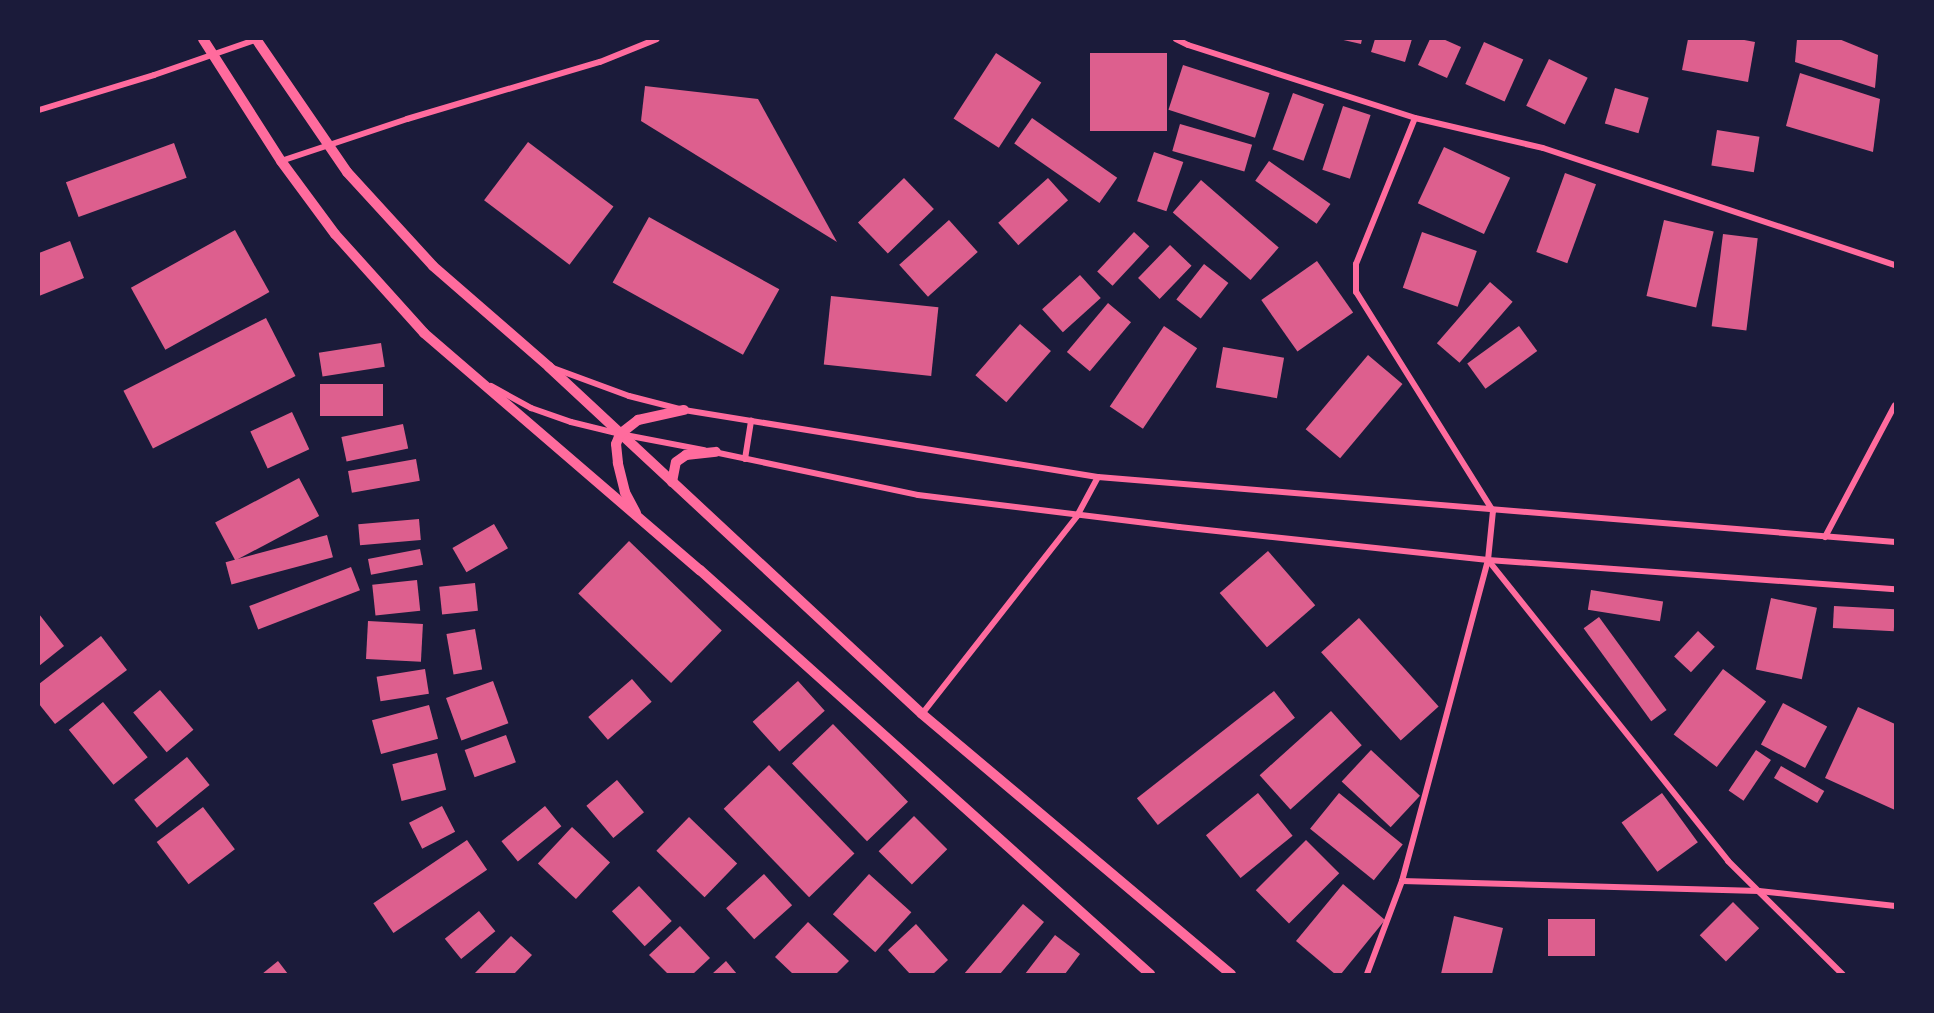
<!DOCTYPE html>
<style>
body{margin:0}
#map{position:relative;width:1934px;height:1013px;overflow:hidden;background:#1b1b3a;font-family:"Space Grotesk",sans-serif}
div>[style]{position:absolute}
.building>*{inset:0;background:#dd5f8e;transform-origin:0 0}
.minor>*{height:6px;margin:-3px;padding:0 3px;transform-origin:3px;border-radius:3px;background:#ff6b9d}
.tertiary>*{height:10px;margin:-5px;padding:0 5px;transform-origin:5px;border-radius:5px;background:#ff6b9d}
span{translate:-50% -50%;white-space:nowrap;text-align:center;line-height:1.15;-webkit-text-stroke:6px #1b1b3a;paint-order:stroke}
.frame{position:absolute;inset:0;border:40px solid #1b1b3a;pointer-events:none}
</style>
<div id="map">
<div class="building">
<div style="clip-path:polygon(1339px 39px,1362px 39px,1361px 44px)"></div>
<div style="clip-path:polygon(1375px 39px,1412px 39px,1405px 62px,1371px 52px)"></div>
<div style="clip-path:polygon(1430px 39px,1443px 39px,1461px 47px,1447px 78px,1418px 65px)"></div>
<div style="clip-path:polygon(1688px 39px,1739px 39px,1755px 42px,1748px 82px,1682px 70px)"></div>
<div style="clip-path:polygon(1797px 39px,1839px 39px,1878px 55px,1875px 88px,1795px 62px)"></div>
<div style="left:1484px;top:42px;width:43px;height:46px;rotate:24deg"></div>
<div style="left:996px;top:53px;width:54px;height:78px;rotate:33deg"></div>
<div style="left:1090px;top:53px;width:77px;height:78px"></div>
<div style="left:1549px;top:59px;width:43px;height:52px;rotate:26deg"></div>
<div style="left:1183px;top:65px;width:91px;height:47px;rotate:18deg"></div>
<div style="clip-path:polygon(1800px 73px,1880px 99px,1873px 152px,1786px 126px)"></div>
<div style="clip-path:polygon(645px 86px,758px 99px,837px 242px,641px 121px)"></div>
<div style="left:1615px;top:88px;width:35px;height:37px;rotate:16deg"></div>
<div style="left:1293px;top:93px;width:33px;height:60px;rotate:20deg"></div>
<div style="left:1343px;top:106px;width:29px;height:67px;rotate:18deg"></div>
<div style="left:1032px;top:118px;width:104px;height:31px;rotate:35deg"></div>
<div style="left:1180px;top:124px;width:75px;height:28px;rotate:16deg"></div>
<div style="left:1717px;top:130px;width:43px;height:36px;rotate:9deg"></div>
<div style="left:528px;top:142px;width:107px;height:73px;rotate:37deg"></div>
<div style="left:174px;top:143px;width:37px;height:115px;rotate:70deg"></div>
<div style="left:1444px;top:147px;width:73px;height:62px;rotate:25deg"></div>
<div style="left:1154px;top:152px;width:31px;height:52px;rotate:19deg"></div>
<div style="left:1269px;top:161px;width:75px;height:24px;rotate:35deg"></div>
<div style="left:1565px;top:173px;width:33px;height:84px;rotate:20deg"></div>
<div style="left:904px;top:178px;width:43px;height:64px;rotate:46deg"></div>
<div style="left:1048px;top:178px;width:30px;height:67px;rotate:48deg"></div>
<div style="left:1201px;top:180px;width:103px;height:43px;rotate:41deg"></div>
<div style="left:649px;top:217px;width:149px;height:75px;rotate:29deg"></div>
<div style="left:949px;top:220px;width:43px;height:67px;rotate:48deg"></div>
<div style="left:1664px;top:220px;width:51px;height:78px;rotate:13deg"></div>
<div style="left:235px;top:230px;width:71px;height:119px;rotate:61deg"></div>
<div style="left:1134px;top:232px;width:21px;height:54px;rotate:43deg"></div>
<div style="left:1422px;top:232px;width:58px;height:59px;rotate:19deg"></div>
<div style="left:1723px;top:234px;width:35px;height:93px;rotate:7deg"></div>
<div style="clip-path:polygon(70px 241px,84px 278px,39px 296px,39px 253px)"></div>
<div style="left:1170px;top:245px;width:30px;height:46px;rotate:44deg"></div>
<div style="left:1317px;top:261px;width:63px;height:68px;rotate:55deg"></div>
<div style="left:1204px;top:264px;width:31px;height:45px;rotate:38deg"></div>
<div style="left:1080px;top:275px;width:31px;height:51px;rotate:48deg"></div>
<div style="left:1490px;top:282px;width:30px;height:81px;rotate:41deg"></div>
<div style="left:831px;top:296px;width:108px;height:69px;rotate:6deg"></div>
<div style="left:1108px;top:303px;width:30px;height:64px;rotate:40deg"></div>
<div style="left:266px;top:318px;width:65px;height:160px;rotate:63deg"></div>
<div style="left:1020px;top:324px;width:41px;height:68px;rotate:41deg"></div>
<div style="left:1164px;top:326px;width:40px;height:97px;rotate:34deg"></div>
<div style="left:1519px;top:326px;width:31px;height:64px;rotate:54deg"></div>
<div style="left:381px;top:343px;width:24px;height:63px;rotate:81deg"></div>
<div style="left:1223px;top:347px;width:62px;height:41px;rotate:10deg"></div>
<div style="left:1368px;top:355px;width:45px;height:97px;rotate:40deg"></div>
<div style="left:383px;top:384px;width:32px;height:63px;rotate:90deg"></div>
<div style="left:292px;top:412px;width:41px;height:46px;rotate:65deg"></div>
<div style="left:403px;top:424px;width:25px;height:63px;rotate:78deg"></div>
<div style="left:416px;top:459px;width:22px;height:69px;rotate:80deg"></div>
<div style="left:299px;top:478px;width:43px;height:95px;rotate:62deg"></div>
<div style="left:419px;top:519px;width:21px;height:61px;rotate:85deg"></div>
<div style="left:494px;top:524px;width:28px;height:48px;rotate:60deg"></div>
<div style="left:327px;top:535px;width:23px;height:105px;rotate:75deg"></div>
<div style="left:629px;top:541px;width:129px;height:73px;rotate:44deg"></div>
<div style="left:420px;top:549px;width:16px;height:53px;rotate:79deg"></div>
<div style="left:1268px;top:551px;width:72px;height:64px;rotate:49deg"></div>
<div style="left:351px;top:567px;width:25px;height:109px;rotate:69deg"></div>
<div style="left:417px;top:580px;width:31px;height:45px;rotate:84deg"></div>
<div style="left:475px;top:583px;width:28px;height:36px;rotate:84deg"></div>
<div style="left:1591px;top:590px;width:73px;height:20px;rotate:9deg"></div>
<div style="left:1771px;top:598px;width:47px;height:73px;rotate:12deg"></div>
<div style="left:1834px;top:606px;width:61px;height:22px;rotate:3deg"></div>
<div style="clip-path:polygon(39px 614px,64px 646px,39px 666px)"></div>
<div style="left:1599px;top:617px;width:115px;height:19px;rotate:54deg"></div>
<div style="left:1359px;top:618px;width:119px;height:51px;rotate:48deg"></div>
<div style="left:368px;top:621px;width:55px;height:38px;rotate:3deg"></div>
<div style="left:475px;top:629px;width:41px;height:29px;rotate:80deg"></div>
<div style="left:1698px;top:631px;width:23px;height:35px;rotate:43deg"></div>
<div style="clip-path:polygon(101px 636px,127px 670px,55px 724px,39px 704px,39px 684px)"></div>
<div style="left:425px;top:669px;width:25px;height:49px;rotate:81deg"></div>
<div style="left:1723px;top:669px;width:54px;height:82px;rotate:37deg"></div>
<div style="left:632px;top:679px;width:30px;height:58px;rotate:49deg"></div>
<div style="left:493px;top:681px;width:45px;height:50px;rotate:70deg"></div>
<div style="left:798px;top:681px;width:40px;height:61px;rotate:48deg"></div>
<div style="left:160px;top:690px;width:52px;height:35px;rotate:50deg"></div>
<div style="left:1274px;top:691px;width:34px;height:174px;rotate:52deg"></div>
<div style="left:103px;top:702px;width:71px;height:44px;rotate:51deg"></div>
<div style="left:1783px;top:703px;width:50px;height:47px;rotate:28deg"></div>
<div style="left:429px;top:705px;width:35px;height:59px;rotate:75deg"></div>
<div style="clip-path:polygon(1858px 707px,1895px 724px,1895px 810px,1825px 778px)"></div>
<div style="left:1331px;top:711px;width:46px;height:96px;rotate:48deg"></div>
<div style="left:833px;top:724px;width:108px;height:57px;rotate:46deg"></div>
<div style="left:506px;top:735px;width:29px;height:44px;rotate:70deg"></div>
<div style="left:1371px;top:750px;width:67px;height:43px;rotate:43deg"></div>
<div style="left:1756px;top:750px;width:18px;height:49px;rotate:34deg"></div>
<div style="left:437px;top:753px;width:38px;height:46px;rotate:76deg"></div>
<div style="left:187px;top:757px;width:36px;height:68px;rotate:51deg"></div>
<div style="left:769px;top:765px;width:123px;height:63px;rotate:46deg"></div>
<div style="left:1781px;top:766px;width:50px;height:14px;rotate:30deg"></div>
<div style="left:617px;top:780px;width:42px;height:40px;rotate:50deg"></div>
<div style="left:1258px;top:793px;width:55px;height:67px;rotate:51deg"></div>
<div style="left:1339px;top:793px;width:82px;height:46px;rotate:39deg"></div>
<div style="left:1662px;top:793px;width:61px;height:50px;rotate:54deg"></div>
<div style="left:442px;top:806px;width:29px;height:37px;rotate:63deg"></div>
<div style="left:545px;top:806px;width:26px;height:56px;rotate:51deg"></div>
<div style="left:203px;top:807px;width:53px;height:58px;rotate:53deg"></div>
<div style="left:914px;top:816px;width:47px;height:50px;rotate:45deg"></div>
<div style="left:689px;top:817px;width:67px;height:47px;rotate:44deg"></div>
<div style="left:572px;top:827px;width:52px;height:50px;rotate:43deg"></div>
<div style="left:467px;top:840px;width:36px;height:113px;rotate:56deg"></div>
<div style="left:1306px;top:840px;width:47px;height:71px;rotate:45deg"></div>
<div style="left:764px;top:874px;width:42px;height:51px;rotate:48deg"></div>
<div style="left:869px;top:874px;width:57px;height:54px;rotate:42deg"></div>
<div style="clip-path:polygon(1343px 884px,1385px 920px,1341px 974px,1335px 974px,1296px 941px)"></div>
<div style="left:639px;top:886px;width:48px;height:37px;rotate:47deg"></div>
<div style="left:1733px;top:902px;width:37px;height:47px;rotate:45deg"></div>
<div style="clip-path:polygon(1023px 904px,1044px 922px,1000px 974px,964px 974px)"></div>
<div style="left:479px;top:911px;width:26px;height:44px;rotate:51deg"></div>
<div style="clip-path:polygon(1454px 916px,1503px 928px,1492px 974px,1441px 974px)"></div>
<div style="left:1548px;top:919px;width:47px;height:37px"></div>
<div style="clip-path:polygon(808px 922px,849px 961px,836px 974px,793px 974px,775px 957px)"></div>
<div style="clip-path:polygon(916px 924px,948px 960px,933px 974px,910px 974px,888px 950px)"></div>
<div style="clip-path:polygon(680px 926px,710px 958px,693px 974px,668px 974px,649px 955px)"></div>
<div style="clip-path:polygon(1055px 935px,1080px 954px,1065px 974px,1025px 974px)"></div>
<div style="clip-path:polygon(511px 936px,532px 955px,514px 974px,474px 974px)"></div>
<div style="clip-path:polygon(278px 961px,288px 974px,262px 974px)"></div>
<div style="clip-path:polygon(726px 961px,737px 974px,712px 974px)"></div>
</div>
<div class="minor">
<div style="left:1176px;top:39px;width:13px;rotate:27deg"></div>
<div style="left:1188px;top:45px;width:238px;rotate:17.8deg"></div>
<div style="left:1415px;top:118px;width:131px;rotate:13.2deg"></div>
<div style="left:1543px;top:148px;width:371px;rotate:18.4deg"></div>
<div style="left:39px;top:110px;width:120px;rotate:-16.9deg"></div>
<div style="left:154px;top:75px;width:110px;rotate:-19.1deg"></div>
<div style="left:281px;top:161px;width:133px;rotate:-18.4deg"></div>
<div style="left:407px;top:119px;width:201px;rotate:-16.5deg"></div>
<div style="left:600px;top:62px;width:61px;rotate:-22deg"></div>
<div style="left:553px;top:368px;width:81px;rotate:20.2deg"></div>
<div style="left:629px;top:396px;width:57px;rotate:14.3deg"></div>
<div style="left:684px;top:410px;width:419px;rotate:9.2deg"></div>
<div style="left:1098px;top:477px;width:800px;rotate:4.66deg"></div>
<div style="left:491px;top:386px;width:46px;rotate:28.8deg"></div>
<div style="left:531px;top:408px;width:42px;rotate:19.3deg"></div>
<div style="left:571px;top:422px;width:50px;rotate:13.8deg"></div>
<div style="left:620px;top:434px;width:86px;rotate:10.8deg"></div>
<div style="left:714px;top:452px;width:208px;rotate:11.9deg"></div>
<div style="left:918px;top:495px;width:263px;rotate:7deg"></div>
<div style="left:1179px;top:527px;width:311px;rotate:6.1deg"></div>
<div style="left:1488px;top:560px;width:408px;rotate:4.1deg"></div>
<div style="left:745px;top:459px;width:39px;rotate:-81deg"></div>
<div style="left:1825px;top:537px;width:149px;rotate:-62.1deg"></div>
<div style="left:1488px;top:560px;width:385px;rotate:51.4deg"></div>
<div style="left:1728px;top:861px;width:161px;rotate:44.7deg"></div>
<div style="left:922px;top:714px;width:251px;rotate:-51.9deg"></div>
<div style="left:1077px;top:516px;width:44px;rotate:-61.7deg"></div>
<div style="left:1402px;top:881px;width:357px;rotate:1.6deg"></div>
<div style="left:1759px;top:891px;width:137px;rotate:6.3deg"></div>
<div style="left:1367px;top:974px;width:99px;rotate:-69.4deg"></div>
<div style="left:1402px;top:881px;width:332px;rotate:-75deg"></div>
<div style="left:1488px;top:560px;width:49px;rotate:-84.2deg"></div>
<div style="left:1493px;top:511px;width:258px;rotate:-122deg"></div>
<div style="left:1356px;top:292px;width:28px;rotate:-90deg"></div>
<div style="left:1356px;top:264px;width:157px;rotate:-68deg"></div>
</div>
<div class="tertiary">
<div style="left:203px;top:39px;width:145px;rotate:57.4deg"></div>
<div style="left:281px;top:161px;width:91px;rotate:53.5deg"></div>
<div style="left:335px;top:234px;width:133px;rotate:48deg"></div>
<div style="left:424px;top:333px;width:364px;rotate:40.7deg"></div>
<div style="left:700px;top:570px;width:605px;rotate:41.92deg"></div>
<div style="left:256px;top:39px;width:161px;rotate:55.6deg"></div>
<div style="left:347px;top:172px;width:127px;rotate:47.5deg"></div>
<div style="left:433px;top:266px;width:154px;rotate:41deg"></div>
<div style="left:549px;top:367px;width:509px;rotate:42.93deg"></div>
<div style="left:922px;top:714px;width:404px;rotate:40.1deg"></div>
<div style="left:672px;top:482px;width:20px;rotate:-79deg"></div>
<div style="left:676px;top:462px;width:12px;rotate:-35deg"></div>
<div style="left:686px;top:455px;width:30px;rotate:-6deg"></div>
<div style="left:636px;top:513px;width:24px;rotate:-118deg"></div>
<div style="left:625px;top:492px;width:30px;rotate:-104deg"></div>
<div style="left:618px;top:463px;width:19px;rotate:-96deg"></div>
<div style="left:616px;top:444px;width:11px;rotate:-68deg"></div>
<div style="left:620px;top:434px;width:23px;rotate:-38deg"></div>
<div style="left:638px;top:420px;width:47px;rotate:-12.3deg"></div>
</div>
<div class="frame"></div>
</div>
